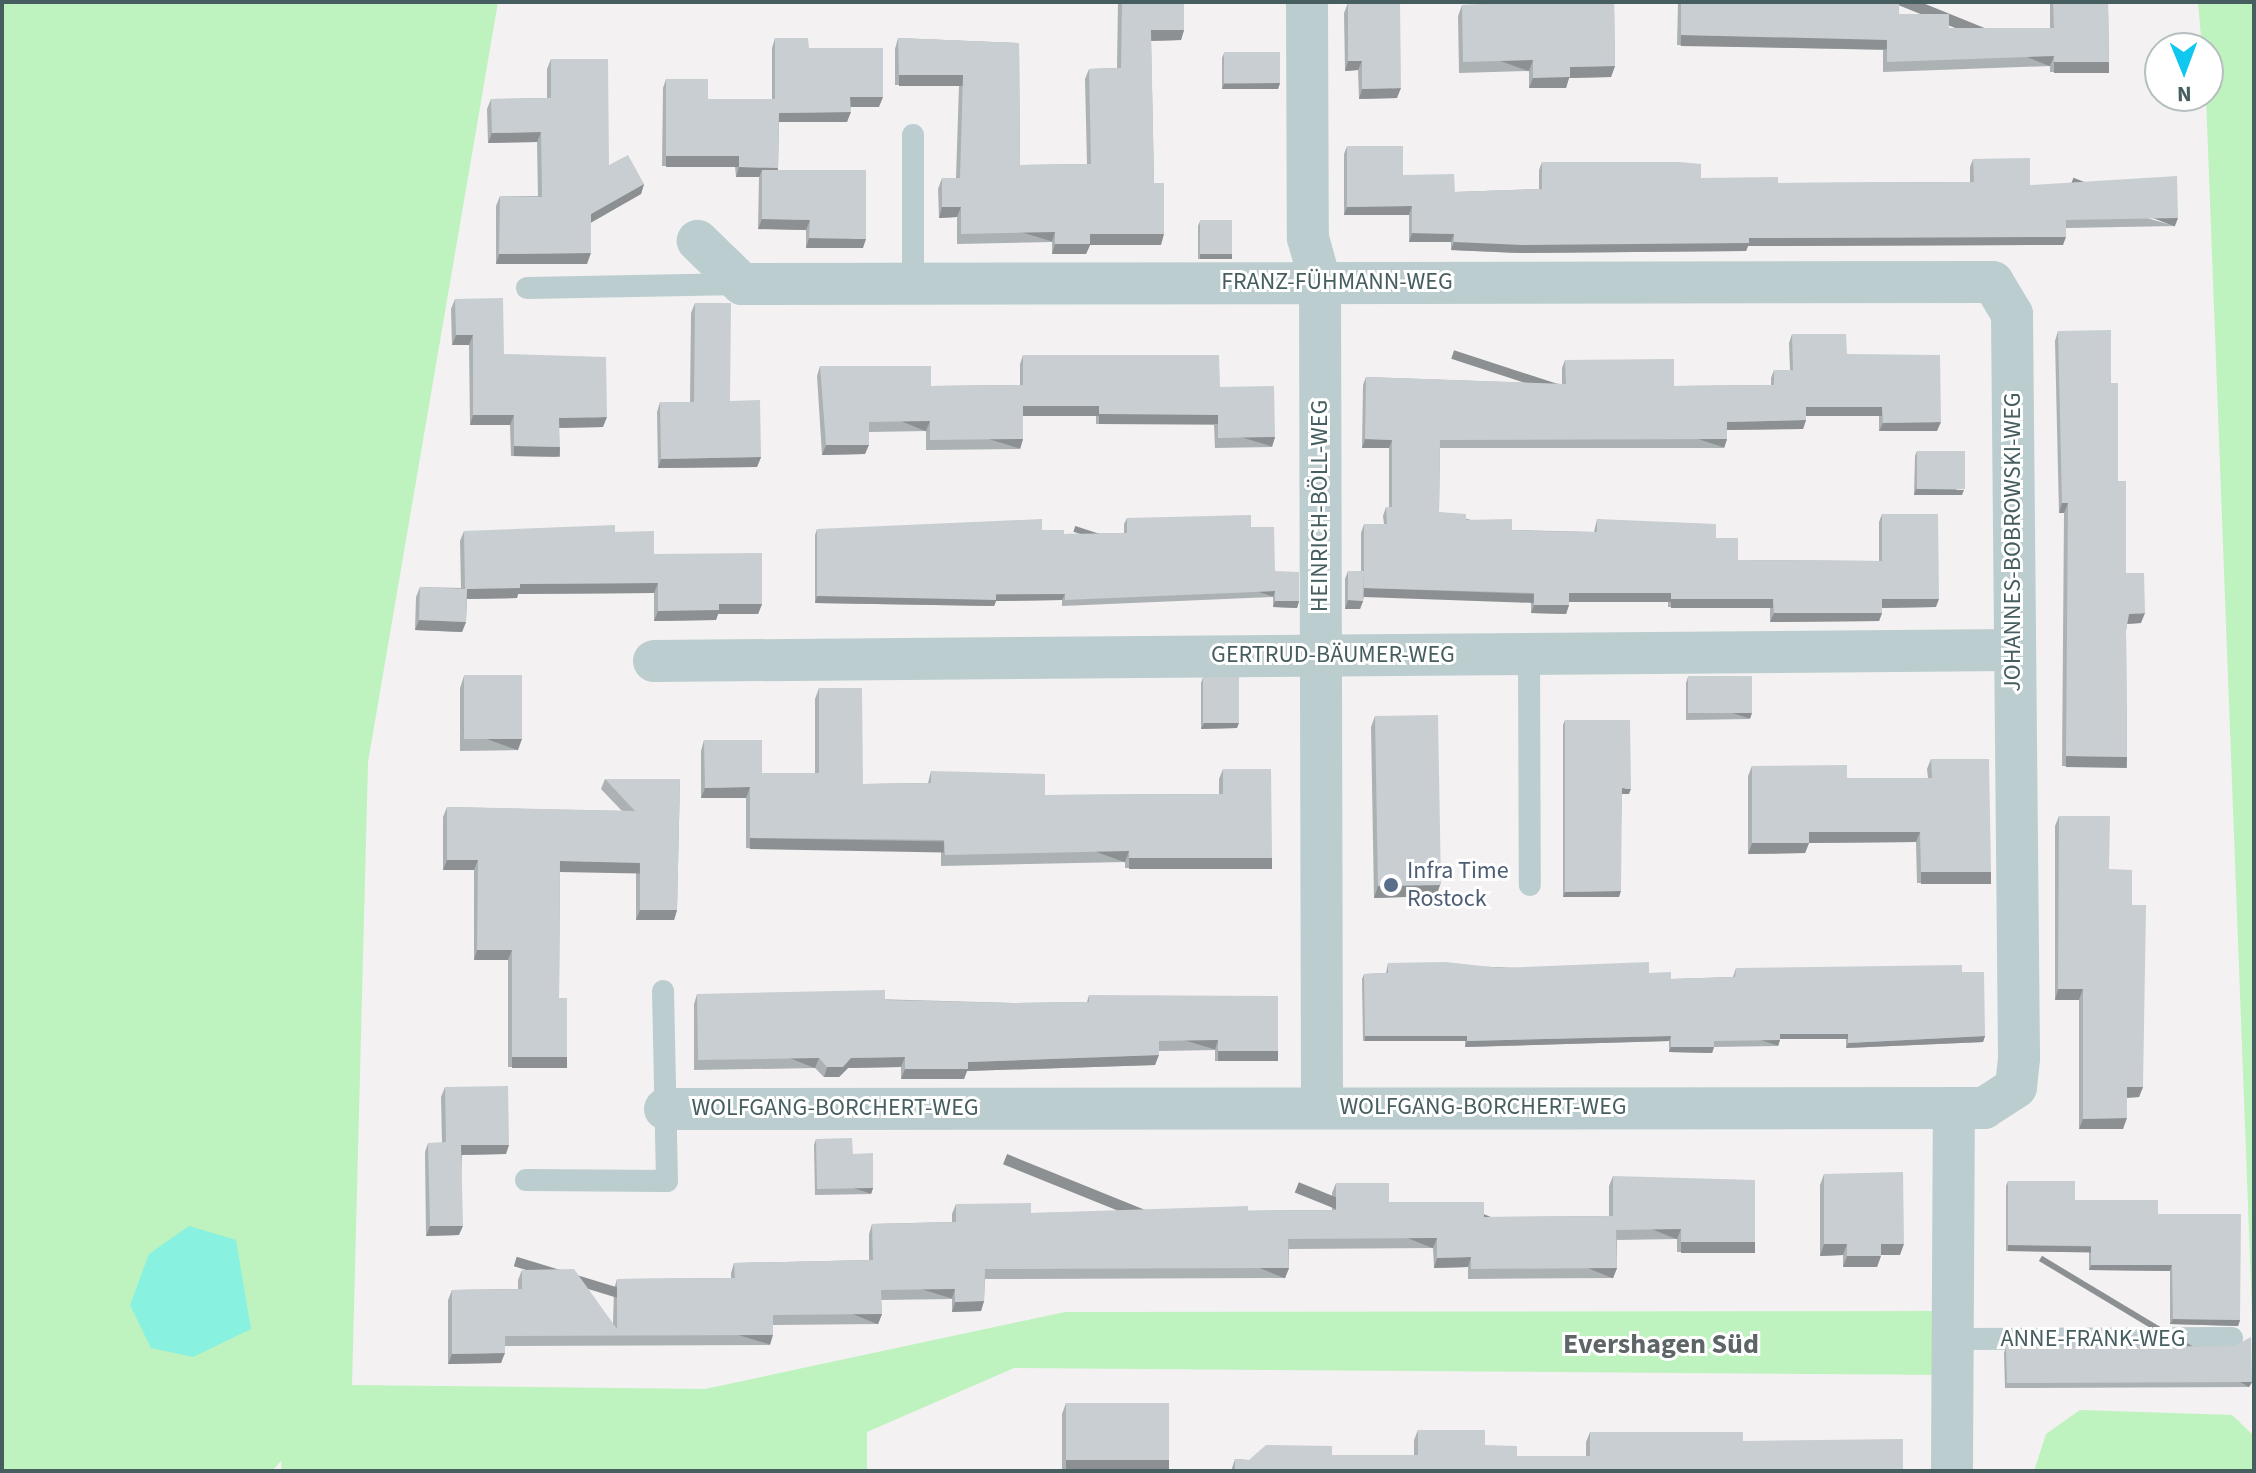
<!DOCTYPE html>
<meta charset="utf-8">
<style>
body{margin:0}
#map{position:relative;width:2256px;height:1473px;overflow:hidden;background:#f3f1f2;font-family:"Source Sans 3",sans-serif}
div>[style]{position:absolute}
.green>*{inset:0;background:#bef2be}
.water>*{inset:0;background:#89f1df}
.service>*{height:22px;margin:-11px;padding:0 11px;transform-origin:11px;border-radius:11px;background:#bbcdce}
.minor>*{height:42px;margin:-21px;padding:0 21px;transform-origin:21px;border-radius:21px;background:#bbcdce}
.wall>*{inset:0;background:#acb1b4}
.shaded-wall>*{inset:0;background:#8c9092;transform-origin:0 0}
.building>*{inset:0;background:#c8ced1;transform-origin:0 0}
.dots>*{width:22px;height:22px;translate:-50% -50%;box-sizing:border-box;border:4px solid #fff;border-radius:50%}
span{translate:-50% -50%;white-space:nowrap;text-align:center;line-height:1.15;-webkit-text-stroke:6px #fff;paint-order:stroke}
.street-label{font-size:24px;color:#475e60}
.service-label{font-size:24px;color:#4e5e75}
.left{translate:0 -50%;text-align:left}
.quarter-label{font-size:28px;color:#5d6566;font-weight:700}
.frame{position:absolute;inset:0;border:4px solid #475e60;pointer-events:none}
.north{position:absolute;left:2144px;top:32px;width:80px;height:80px;box-sizing:border-box;background:#fff;border:2px solid #b5bfbf;border-radius:50%;rotate:179deg;font-size:22px;font-weight:700;line-height:32px;text-align:center;color:#475e60}
.north::after{content:'';display:block;margin:auto;width:28px;height:36px;background:#0fc7ef;clip-path:polygon(50% 0,100% 100%,50% 72%,0 100%)}
</style>
<div id="map">
<div class="green">
<div style="clip-path:polygon(2px 2px,498px 2px,368px 762px,352px 1385px,705px 1389px,1065px 1312px,1953px 1311px,1953px 1375px,1014px 1368px,867px 1432px,867px 1471px,282px 1471px,281px 1461px,272px 1471px,2px 1471px)"></div>
<div style="clip-path:polygon(2198px 2px,2254px 2px,2254px 1363px,2206px 96px,2208px 48px,2202px 48px)"></div>
<div style="clip-path:polygon(2080px 1410px,2232px 1415px,2254px 1436px,2254px 1469px,2034px 1471px,2046px 1434px)"></div>
</div>
<div class="water">
<div style="clip-path:polygon(189px 1226px,236px 1240px,251px 1329px,193px 1357px,151px 1348px,130px 1305px,149px 1254px)"></div>
</div>
<div class="service">
<div style="left:913px;top:135px;width:152px;rotate:90deg"></div>
<div style="left:527px;top:288px;width:214px;rotate:-1.1deg"></div>
<div style="left:1529px;top:654px;width:231px;rotate:89.8deg"></div>
<div style="left:526px;top:1180px;width:141px;rotate:0.4deg"></div>
<div style="left:667px;top:1181px;width:190px;rotate:-91.2deg"></div>
<div style="left:1953px;top:1339px;width:279px;rotate:-0.2deg"></div>
</div>
<div class="minor">
<div style="left:1307px;top:2px;width:236px;rotate:89.8deg"></div>
<div style="left:1308px;top:238px;width:45px;rotate:74.4deg"></div>
<div style="left:1320px;top:281px;width:826px;rotate:89.86deg"></div>
<div style="left:654px;top:661px;width:1358px;rotate:-0.46deg"></div>
<div style="left:665px;top:1109px;width:1319px;rotate:-0.04deg"></div>
<div style="left:1984px;top:1108px;width:38px;rotate:-33deg"></div>
<div style="left:2016px;top:1087px;width:29px;rotate:-84deg"></div>
<div style="left:2019px;top:1058px;width:744px;rotate:-90.54deg"></div>
<div style="left:2012px;top:314px;width:37px;rotate:-121deg"></div>
<div style="left:1993px;top:282px;width:1251px;rotate:179.91deg"></div>
<div style="left:742px;top:284px;width:62px;rotate:-135.7deg"></div>
<div style="left:1952px;top:1471px;width:363px;rotate:-89.7deg"></div>
</div>
<div class="wall">
<div style="clip-path:polygon(1118px 2px,1184px 2px,1184px 30px,1181px 40px,1151px 41px,1154px 183px,1161px 245px,1090px 245px,1086px 254px,1052px 254px,1052px 242px,957px 244px,957px 217px,939px 218px,938px 189px,942px 178px,956px 178px,959px 85px,895px 85px,895px 49px,898px 38px,1019px 43px,1020px 165px,1087px 164px,1085px 79px,1089px 69px,1117px 68px)"></div>
<div style="clip-path:polygon(1560px 2px,1614px 2px,1615px 66px,1611px 77px,1569px 78px,1566px 88px,1529px 88px,1529px 71px,1459px 73px,1458px 16px,1462px 5px)"></div>
<div style="clip-path:polygon(1678px 2px,1899px 2px,1899px 14px,1949px 28px,2050px 28px,2050px 2px,2108px 2px,2109px 62px,2105px 72px,2050px 72px,2050px 66px,1883px 72px,1883px 50px,1677px 45px)"></div>
<div style="clip-path:polygon(1348px 3px,1397px 98px,1359px 99px,1358px 70px,1345px 71px,1344px 13px)"></div>
<div style="clip-path:polygon(775px 38px,809px 48px,879px 107px,851px 107px,847px 122px,779px 122px,778px 170px,863px 248px,806px 248px,806px 230px,758px 229px,759px 177px,736px 177px,735px 166px,662px 166px,663px 88px,666px 79px,708px 99px,772px 99px,772px 48px)"></div>
<div style="clip-path:polygon(1224px 53px,1280px 83px,1278px 89px,1222px 89px,1222px 58px)"></div>
<div style="clip-path:polygon(551px 59px,609px 165px,644px 184px,641px 194px,591px 222px,587px 264px,496px 264px,496px 206px,500px 196px,538px 196px,537px 142px,488px 143px,487px 109px,491px 99px,547px 98px,547px 69px)"></div>
<div style="clip-path:polygon(1347px 146px,1403px 175px,1455px 192px,1539px 189px,1539px 170px,1542px 162px,1701px 178px,1778px 183px,1970px 182px,1970px 167px,1973px 159px,2030px 185px,2175px 226px,2066px 228px,2063px 245px,1748px 246px,1746px 251px,1519px 253px,1451px 250px,1451px 242px,1409px 242px,1409px 215px,1344px 215px,1344px 154px)"></div>
<div style="clip-path:polygon(1200px 221px,1230px 259px,1198px 259px,1198px 226px)"></div>
<div style="clip-path:polygon(455px 299px,504px 354px,603px 427px,559px 428px,556px 457px,511px 456px,510px 425px,470px 425px,469px 345px,452px 345px,451px 309px)"></div>
<div style="clip-path:polygon(695px 303px,730px 401px,761px 457px,757px 467px,658px 468px,657px 412px,660px 402px,690px 402px,691px 313px)"></div>
<div style="clip-path:polygon(2058px 331px,2111px 383px,2118px 481px,2126px 573px,2141px 623px,2127px 624px,2126px 631px,2127px 757px,2123px 767px,2062px 766px,2064px 513px,2059px 513px,2055px 341px)"></div>
<div style="clip-path:polygon(1792px 334px,1847px 354px,1937px 431px,1879px 431px,1879px 415px,1806px 415px,1806px 420px,1803px 429px,1727px 430px,1727px 439px,1724px 448px,1440px 448px,1439px 512px,1512px 530px,1594px 532px,1597px 519px,1716px 538px,1738px 560px,1879px 561px,1879px 522px,1882px 514px,1936px 607px,1882px 608px,1882px 613px,1879px 621px,1770px 622px,1770px 607px,1668px 607px,1668px 601px,1569px 601px,1569px 605px,1566px 614px,1531px 613px,1531px 602px,1364px 596px,1363px 601px,1360px 609px,1345px 609px,1345px 579px,1348px 571px,1361px 571px,1361px 533px,1364px 524px,1384px 524px,1383px 516px,1386px 507px,1389px 507px,1389px 448px,1362px 448px,1363px 385px,1366px 377px,1562px 384px,1562px 368px,1565px 360px,1674px 386px,1771px 385px,1771px 378px,1774px 370px,1790px 370px,1789px 343px)"></div>
<div style="clip-path:polygon(1023px 355px,1220px 387px,1275px 437px,1272px 447px,1215px 448px,1214px 425px,1096px 424px,1096px 416px,1023px 416px,1023px 439px,1020px 449px,926px 450px,926px 431px,869px 432px,865px 454px,822px 455px,817px 376px,820px 366px,931px 386px,1020px 385px,1020px 364px)"></div>
<div style="clip-path:polygon(1917px 451px,1962px 495px,1914px 495px,1915px 456px)"></div>
<div style="clip-path:polygon(1127px 518px,1251px 527px,1275px 571px,1299px 601px,1297px 608px,1273px 607px,1273px 597px,1062px 606px,1062px 600px,996px 601px,994px 606px,815px 603px,815px 535px,817px 529px,1042px 530px,1064px 534px,1124px 533px,1124px 524px)"></div>
<div style="clip-path:polygon(464px 531px,615px 532px,654px 554px,762px 604px,758px 614px,718px 614px,716px 620px,654px 621px,654px 593px,518px 594px,517px 598px,467px 599px,466px 622px,462px 632px,415px 630px,416px 597px,420px 587px,461px 588px,460px 541px)"></div>
<div style="clip-path:polygon(464px 676px,518px 750px,460px 751px,460px 688px)"></div>
<div style="clip-path:polygon(1203px 677px,1237px 728px,1201px 729px,1201px 683px)"></div>
<div style="clip-path:polygon(1688px 677px,1750px 719px,1686px 720px,1686px 683px)"></div>
<div style="clip-path:polygon(819px 688px,863px 784px,928px 783px,931px 771px,1045px 795px,1219px 794px,1219px 779px,1223px 769px,1272px 858px,1268px 868px,1125px 868px,1125px 862px,941px 866px,941px 851px,746px 848px,746px 798px,701px 798px,701px 751px,704px 740px,762px 773px,815px 773px,815px 699px)"></div>
<div style="clip-path:polygon(1375px 716px,1440px 885px,1436px 896px,1374px 898px,1371px 727px)"></div>
<div style="clip-path:polygon(1565px 720px,1629px 794px,1622px 794px,1619px 897px,1563px 897px,1563px 725px)"></div>
<div style="clip-path:polygon(1931px 759px,1987px 883px,1917px 883px,1916px 842px,1809px 843px,1805px 853px,1748px 854px,1748px 776px,1752px 766px,1847px 778px,1928px 778px,1927px 769px)"></div>
<div style="clip-path:polygon(605px 779px,680px 779px,677px 910px,674px 920px,636px 920px,636px 873px,560px 871px,559px 998px,567px 1057px,563px 1067px,508px 1067px,508px 960px,474px 960px,474px 870px,443px 870px,443px 817px,447px 807px,622px 811px,601px 789px)"></div>
<div style="clip-path:polygon(2059px 816px,2109px 869px,2132px 905px,2143px 1087px,2139px 1097px,2127px 1098px,2123px 1129px,2079px 1129px,2079px 1000px,2055px 1000px,2055px 826px)"></div>
<div style="clip-path:polygon(1388px 963px,1649px 973px,1671px 979px,1733px 977px,1736px 968px,1962px 972px,1985px 1036px,1983px 1042px,1846px 1048px,1846px 1039px,1780px 1039px,1778px 1046px,1714px 1047px,1712px 1053px,1669px 1052px,1669px 1041px,1465px 1047px,1465px 1041px,1363px 1041px,1362px 979px,1364px 974px,1386px 973px)"></div>
<div style="clip-path:polygon(697px 994px,1013px 1003px,1087px 1002px,1089px 995px,1278px 1051px,1275px 1061px,1215px 1061px,1215px 1050px,1159px 1051px,1155px 1065px,967px 1071px,964px 1079px,901px 1079px,901px 1067px,848px 1068px,839px 1077px,824px 1077px,815px 1068px,694px 1070px,694px 1004px)"></div>
<div style="clip-path:polygon(445px 1087px,506px 1154px,462px 1155px,459px 1235px,426px 1236px,425px 1152px,428px 1143px,442px 1143px,441px 1097px)"></div>
<div style="clip-path:polygon(816px 1139px,853px 1154px,873px 1188px,871px 1194px,815px 1195px,814px 1145px)"></div>
<div style="clip-path:polygon(1824px 1174px,1900px 1255px,1881px 1255px,1877px 1267px,1843px 1267px,1843px 1255px,1820px 1256px,1820px 1185px)"></div>
<div style="clip-path:polygon(1613px 1176px,1755px 1242px,1751px 1252px,1677px 1252px,1677px 1239px,1617px 1240px,1617px 1268px,1613px 1278px,1468px 1279px,1468px 1267px,1434px 1268px,1433px 1248px,1289px 1249px,1289px 1268px,1285px 1278px,985px 1279px,984px 1301px,981px 1311px,952px 1312px,952px 1299px,881px 1300px,882px 1314px,878px 1324px,773px 1325px,770px 1345px,505px 1346px,501px 1363px,448px 1364px,448px 1300px,452px 1290px,518px 1289px,518px 1280px,522px 1270px,613px 1324px,614px 1289px,617px 1279px,731px 1278px,731px 1273px,734px 1263px,869px 1260px,869px 1234px,872px 1224px,952px 1222px,952px 1214px,956px 1204px,1031px 1213px,1332px 1210px,1332px 1193px,1336px 1183px,1389px 1202px,1484px 1217px,1609px 1216px,1609px 1186px)"></div>
<div style="clip-path:polygon(2008px 1181px,2075px 1200px,2158px 1214px,2240px 1320px,2238px 1326px,2170px 1324px,2170px 1271px,2089px 1270px,2089px 1252px,2006px 1251px,2006px 1186px)"></div>
<div style="clip-path:polygon(2234px 1346px,2252px 1382px,2249px 1387px,2005px 1388px,2004px 1353px,2006px 1347px)"></div>
<div style="clip-path:polygon(1066px 1403px,1169px 1460px,1166px 1471px,1062px 1471px,1062px 1414px)"></div>
<div style="clip-path:polygon(1418px 1430px,1485px 1445px,1517px 1456px,1586px 1456px,1586px 1442px,1590px 1432px,1743px 1441px,1903px 1471px,1231px 1471px,1235px 1459px,1249px 1460px,1332px 1455px,1414px 1455px,1414px 1440px)"></div>
</div>
<div class="shaded-wall">
<div style="clip-path:polygon(1151px 30px,1184px 30px,1181px 40px,1147px 41px)"></div>
<div style="left:1681px;top:35px;width:206px;height:11px;rotate:1deg"></div>
<div style="left:2054px;top:56px;width:11px;height:167px;rotate:112deg"></div>
<div style="left:1533px;top:60px;width:12px;height:70px;rotate:110deg"></div>
<div style="clip-path:polygon(1348px 61px,1362px 61px,1358px 70px,1345px 71px)"></div>
<div style="left:2054px;top:62px;width:55px;height:11px"></div>
<div style="clip-path:polygon(1615px 66px,1611px 77px,1569px 78px,1566px 88px,1529px 88px,1533px 78px,1570px 67px)"></div>
<div style="left:899px;top:75px;width:64px;height:11px"></div>
<div style="clip-path:polygon(1280px 83px,1278px 89px,1222px 89px,1224px 84px)"></div>
<div style="clip-path:polygon(1401px 88px,1397px 98px,1359px 99px,1362px 89px)"></div>
<div style="clip-path:polygon(850px 97px,883px 97px,879px 107px,847px 107px)"></div>
<div style="clip-path:polygon(851px 112px,847px 122px,775px 122px,779px 113px)"></div>
<div style="clip-path:polygon(541px 132px,537px 142px,488px 143px,492px 133px)"></div>
<div style="left:666px;top:156px;width:73px;height:11px"></div>
<div style="clip-path:polygon(739px 167px,778px 168px,775px 177px,762px 170px,759px 177px,736px 177px)"></div>
<div style="clip-path:polygon(644px 184px,641px 194px,587px 225px,591px 214px)"></div>
<div style="clip-path:polygon(1412px 206px,1409px 215px,1344px 215px,1347px 207px)"></div>
<div style="clip-path:polygon(942px 207px,961px 207px,957px 217px,939px 218px)"></div>
<div style="left:2178px;top:218px;width:9px;height:112px;rotate:111deg"></div>
<div style="clip-path:polygon(762px 219px,810px 220px,806px 230px,758px 229px)"></div>
<div style="left:1055px;top:232px;width:10px;height:94px;rotate:107deg"></div>
<div style="clip-path:polygon(1412px 233px,1454px 234px,1451px 242px,1409px 242px)"></div>
<div style="clip-path:polygon(1090px 234px,1164px 234px,1161px 245px,1090px 245px,1086px 254px,1052px 254px,1055px 244px)"></div>
<div style="clip-path:polygon(2066px 237px,2063px 245px,1748px 246px,1746px 251px,1519px 253px,1451px 250px,1454px 242px,1749px 238px)"></div>
<div style="clip-path:polygon(809px 238px,866px 239px,863px 248px,806px 248px)"></div>
<div style="clip-path:polygon(591px 253px,587px 264px,496px 264px,499px 254px)"></div>
<div style="left:1200px;top:254px;width:32px;height:5px"></div>
<div style="clip-path:polygon(456px 335px,473px 335px,469px 345px,452px 345px)"></div>
<div style="left:1023px;top:406px;width:76px;height:10px"></div>
<div style="left:1806px;top:407px;width:76px;height:9px"></div>
<div style="left:1099px;top:414px;width:119px;height:10px"></div>
<div style="clip-path:polygon(473px 415px,514px 415px,510px 425px,470px 425px)"></div>
<div style="clip-path:polygon(607px 417px,603px 427px,556px 428px,559px 418px)"></div>
<div style="clip-path:polygon(1806px 420px,1803px 429px,1724px 430px,1727px 422px)"></div>
<div style="left:930px;top:421px;width:11px;height:61px;rotate:112deg"></div>
<div style="clip-path:polygon(1941px 422px,1937px 431px,1879px 431px,1883px 423px)"></div>
<div style="left:1275px;top:437px;width:10px;height:57px;rotate:107deg"></div>
<div style="left:1023px;top:439px;width:10px;height:93px;rotate:107deg"></div>
<div style="clip-path:polygon(1365px 439px,1392px 440px,1389px 448px,1362px 448px)"></div>
<div style="left:1727px;top:439px;width:9px;height:287px;rotate:108deg"></div>
<div style="clip-path:polygon(826px 445px,869px 445px,865px 454px,822px 455px)"></div>
<div style="left:514px;top:446px;width:46px;height:10px;rotate:1deg"></div>
<div style="clip-path:polygon(761px 457px,757px 467px,658px 468px,661px 459px)"></div>
<div style="clip-path:polygon(1916px 489px,1964px 490px,1962px 495px,1914px 495px)"></div>
<div style="clip-path:polygon(2062px 503px,2068px 503px,2064px 513px,2059px 513px)"></div>
<div style="clip-path:polygon(658px 583px,654px 593px,518px 594px,517px 598px,464px 599px,467px 589px,520px 584px)"></div>
<div style="left:1364px;top:588px;width:170px;height:9px;rotate:2deg"></div>
<div style="left:1275px;top:591px;width:6px;height:210px;rotate:108deg"></div>
<div style="left:1569px;top:593px;width:102px;height:9px"></div>
<div style="clip-path:polygon(1065px 594px,1062px 600px,996px 601px,994px 606px,815px 603px,817px 596px)"></div>
<div style="left:1671px;top:599px;width:102px;height:9px"></div>
<div style="clip-path:polygon(1882px 599px,1939px 599px,1936px 607px,1879px 608px)"></div>
<div style="clip-path:polygon(1348px 600px,1363px 601px,1360px 609px,1345px 609px)"></div>
<div style="clip-path:polygon(1275px 601px,1299px 601px,1297px 608px,1273px 607px)"></div>
<div style="clip-path:polygon(719px 604px,762px 604px,758px 614px,718px 614px,716px 620px,654px 621px,658px 611px)"></div>
<div style="clip-path:polygon(1534px 605px,1569px 605px,1566px 614px,1531px 613px)"></div>
<div style="clip-path:polygon(1774px 613px,1882px 613px,1879px 621px,1770px 622px)"></div>
<div style="clip-path:polygon(2145px 613px,2141px 623px,2126px 624px,2129px 614px)"></div>
<div style="clip-path:polygon(419px 620px,466px 622px,462px 632px,415px 630px)"></div>
<div style="left:1752px;top:713px;width:6px;height:64px;rotate:108deg"></div>
<div style="clip-path:polygon(1204px 723px,1239px 723px,1237px 728px,1201px 729px)"></div>
<div style="left:522px;top:739px;width:12px;height:58px;rotate:110deg"></div>
<div style="left:2066px;top:756px;width:61px;height:11px;rotate:1deg"></div>
<div style="clip-path:polygon(750px 787px,746px 798px,701px 798px,705px 788px)"></div>
<div style="clip-path:polygon(1622px 788px,1631px 789px,1629px 794px,1620px 794px)"></div>
<div style="clip-path:polygon(1809px 832px,1920px 832px,1916px 842px,1809px 843px,1805px 853px,1748px 854px,1752px 843px)"></div>
<div style="left:750px;top:838px;width:194px;height:11px;rotate:1deg"></div>
<div style="left:1129px;top:851px;width:12px;height:184px;rotate:110deg"></div>
<div style="left:1129px;top:858px;width:143px;height:11px"></div>
<div style="clip-path:polygon(447px 860px,478px 860px,474px 870px,443px 870px)"></div>
<div style="left:560px;top:861px;width:80px;height:11px;rotate:1deg"></div>
<div style="left:1921px;top:872px;width:70px;height:12px"></div>
<div style="clip-path:polygon(1440px 885px,1436px 896px,1374px 898px,1378px 886px)"></div>
<div style="clip-path:polygon(1621px 891px,1619px 897px,1563px 897px,1565px 892px)"></div>
<div style="clip-path:polygon(640px 910px,677px 910px,674px 920px,636px 920px)"></div>
<div style="clip-path:polygon(477px 950px,512px 950px,508px 960px,474px 960px)"></div>
<div style="clip-path:polygon(2058px 989px,2083px 989px,2079px 1000px,2055px 1000px)"></div>
<div style="left:1780px;top:1034px;width:68px;height:5px"></div>
<div style="left:1365px;top:1036px;width:102px;height:5px"></div>
<div style="clip-path:polygon(1671px 1036px,1669px 1041px,1465px 1047px,1467px 1041px)"></div>
<div style="clip-path:polygon(1985px 1036px,1983px 1042px,1846px 1048px,1848px 1043px)"></div>
<div style="left:1218px;top:1040px;width:10px;height:59px;rotate:107deg"></div>
<div style="left:1780px;top:1040px;width:6px;height:66px;rotate:108deg"></div>
<div style="clip-path:polygon(1671px 1047px,1714px 1047px,1712px 1053px,1669px 1052px)"></div>
<div style="left:1218px;top:1051px;width:60px;height:10px"></div>
<div style="clip-path:polygon(1159px 1055px,1155px 1065px,967px 1071px,964px 1079px,901px 1079px,905px 1069px,968px 1062px)"></div>
<div style="left:512px;top:1057px;width:55px;height:11px"></div>
<div style="clip-path:polygon(905px 1057px,901px 1067px,848px 1068px,839px 1077px,824px 1077px,827px 1067px,851px 1058px)"></div>
<div style="left:819px;top:1058px;width:11px;height:121px;rotate:112deg"></div>
<div style="clip-path:polygon(2127px 1087px,2143px 1087px,2139px 1097px,2123px 1098px)"></div>
<div style="clip-path:polygon(2127px 1118px,2123px 1129px,2079px 1129px,2083px 1119px)"></div>
<div style="clip-path:polygon(461px 1145px,509px 1145px,506px 1154px,458px 1155px)"></div>
<div style="left:873px;top:1188px;width:6px;height:56px;rotate:108deg"></div>
<div style="clip-path:polygon(430px 1226px,463px 1226px,459px 1235px,426px 1236px)"></div>
<div style="left:1681px;top:1229px;width:11px;height:65px;rotate:112deg"></div>
<div style="left:1437px;top:1238px;width:11px;height:149px;rotate:112deg"></div>
<div style="left:1681px;top:1242px;width:74px;height:11px"></div>
<div style="clip-path:polygon(1824px 1244px,1847px 1244px,1843px 1255px,1820px 1256px)"></div>
<div style="clip-path:polygon(1881px 1244px,1904px 1244px,1900px 1255px,1877px 1255px)"></div>
<div style="left:2008px;top:1245px;width:83px;height:6px;rotate:1deg"></div>
<div style="clip-path:polygon(1847px 1256px,1881px 1256px,1877px 1267px,1843px 1267px)"></div>
<div style="clip-path:polygon(1471px 1257px,1468px 1267px,1434px 1268px,1437px 1258px)"></div>
<div style="clip-path:polygon(2091px 1265px,2172px 1265px,2170px 1271px,2089px 1270px)"></div>
<div style="left:1289px;top:1268px;width:11px;height:304px;rotate:112deg"></div>
<div style="left:1617px;top:1268px;width:11px;height:146px;rotate:112deg"></div>
<div style="left:955px;top:1289px;width:10px;height:74px;rotate:107deg"></div>
<div style="clip-path:polygon(984px 1301px,981px 1311px,952px 1312px,955px 1302px)"></div>
<div style="left:882px;top:1314px;width:11px;height:109px;rotate:112deg"></div>
<div style="clip-path:polygon(2173px 1319px,2240px 1320px,2238px 1326px,2170px 1324px)"></div>
<div style="left:773px;top:1335px;width:10px;height:268px;rotate:107deg"></div>
<div style="clip-path:polygon(505px 1353px,501px 1363px,448px 1364px,452px 1354px)"></div>
<div style="left:2252px;top:1382px;width:6px;height:245px;rotate:121deg"></div>
<div style="left:1066px;top:1460px;width:103px;height:12px"></div>
</div>
<div class="building">
<div style="clip-path:polygon(1122px 2px,1184px 2px,1184px 30px,1151px 30px,1154px 183px,1164px 183px,1164px 234px,1090px 234px,1090px 244px,1055px 244px,1055px 232px,961px 234px,961px 207px,942px 207px,942px 178px,960px 178px,963px 75px,899px 75px,898px 38px,1019px 43px,1020px 165px,1091px 164px,1089px 69px,1121px 68px)"></div>
<div style="clip-path:polygon(1564px 2px,1614px 2px,1615px 66px,1570px 67px,1570px 77px,1533px 78px,1533px 60px,1463px 62px,1462px 5px)"></div>
<div style="clip-path:polygon(1681px 2px,1899px 2px,1899px 14px,1949px 14px,1949px 28px,2054px 28px,2053px 2px,2108px 2px,2109px 62px,2054px 62px,2054px 56px,1887px 62px,1887px 40px,1681px 35px)"></div>
<div style="clip-path:polygon(1348px 3px,1400px 3px,1401px 88px,1362px 89px,1362px 61px,1348px 61px)"></div>
<div style="clip-path:polygon(775px 38px,808px 38px,809px 48px,883px 48px,883px 97px,850px 97px,851px 112px,779px 113px,778px 168px,739px 167px,739px 156px,666px 156px,666px 79px,708px 79px,708px 99px,775px 99px)"></div>
<div style="left:1280px;top:52px;width:31px;height:56px;rotate:90deg"></div>
<div style="clip-path:polygon(551px 59px,608px 59px,609px 165px,628px 155px,644px 184px,591px 214px,591px 253px,499px 254px,500px 196px,542px 197px,541px 132px,492px 133px,491px 99px,551px 98px)"></div>
<div style="clip-path:polygon(1347px 146px,1403px 146px,1403px 175px,1454px 174px,1455px 192px,1542px 189px,1542px 162px,1679px 162px,1701px 164px,1701px 178px,1778px 177px,1778px 183px,1974px 182px,1973px 159px,2030px 158px,2030px 185px,2177px 176px,2178px 218px,2066px 220px,2066px 237px,1749px 238px,1749px 243px,1522px 245px,1454px 242px,1454px 234px,1412px 233px,1412px 206px,1347px 207px)"></div>
<div style="clip-path:polygon(762px 170px,866px 170px,866px 239px,809px 238px,810px 220px,762px 219px)"></div>
<div style="left:1232px;top:220px;width:34px;height:32px;rotate:90deg"></div>
<div style="clip-path:polygon(503px 298px,504px 354px,606px 357px,607px 417px,559px 418px,560px 447px,514px 446px,514px 415px,473px 415px,473px 335px,456px 335px,455px 299px)"></div>
<div style="clip-path:polygon(695px 303px,731px 303px,730px 401px,760px 400px,761px 457px,661px 459px,660px 402px,694px 402px)"></div>
<div style="clip-path:polygon(2111px 330px,2111px 383px,2118px 383px,2118px 481px,2126px 481px,2126px 573px,2144px 573px,2145px 613px,2129px 614px,2126px 631px,2127px 757px,2066px 756px,2068px 503px,2062px 503px,2058px 331px)"></div>
<div style="clip-path:polygon(1792px 334px,1846px 334px,1847px 354px,1940px 355px,1941px 422px,1883px 423px,1882px 407px,1806px 407px,1806px 420px,1727px 422px,1727px 439px,1440px 440px,1439px 512px,1466px 514px,1466px 520px,1512px 519px,1512px 530px,1534px 531px,1597px 532px,1597px 519px,1716px 524px,1716px 538px,1738px 538px,1738px 560px,1882px 561px,1882px 514px,1938px 514px,1939px 599px,1882px 599px,1882px 613px,1774px 613px,1773px 599px,1671px 599px,1671px 593px,1569px 593px,1569px 605px,1534px 605px,1534px 593px,1364px 588px,1364px 573px,1363px 601px,1348px 600px,1348px 571px,1364px 571px,1364px 524px,1387px 524px,1386px 507px,1392px 507px,1392px 440px,1365px 439px,1366px 377px,1566px 384px,1565px 360px,1674px 359px,1674px 386px,1774px 385px,1774px 370px,1793px 370px)"></div>
<div style="clip-path:polygon(1023px 355px,1219px 355px,1220px 387px,1274px 386px,1275px 437px,1218px 438px,1218px 415px,1099px 414px,1099px 406px,1023px 406px,1023px 439px,930px 440px,930px 421px,869px 422px,869px 445px,826px 445px,820px 366px,931px 366px,931px 386px,1023px 385px)"></div>
<div style="left:1917px;top:451px;width:48px;height:38px"></div>
<div style="clip-path:polygon(1251px 515px,1251px 527px,1274px 527px,1275px 571px,1299px 572px,1299px 601px,1275px 601px,1275px 591px,1065px 600px,1065px 594px,996px 594px,996px 600px,817px 596px,817px 529px,1042px 519px,1042px 530px,1064px 530px,1064px 534px,1127px 533px,1127px 518px)"></div>
<div style="clip-path:polygon(615px 525px,615px 532px,654px 531px,654px 554px,762px 553px,762px 604px,719px 604px,719px 610px,658px 611px,658px 583px,520px 584px,520px 588px,467px 589px,466px 622px,419px 620px,420px 587px,465px 589px,464px 531px)"></div>
<div style="left:522px;top:675px;width:64px;height:58px;rotate:90deg"></div>
<div style="left:1752px;top:676px;width:37px;height:64px;rotate:90deg"></div>
<div style="left:1203px;top:677px;width:36px;height:46px"></div>
<div style="clip-path:polygon(819px 688px,862px 688px,863px 784px,931px 783px,931px 771px,1045px 774px,1045px 795px,1223px 794px,1223px 769px,1271px 769px,1272px 858px,1129px 858px,1129px 851px,945px 855px,944px 840px,750px 838px,750px 787px,705px 788px,704px 740px,762px 740px,762px 773px,819px 773px)"></div>
<div style="left:1438px;top:715px;width:170px;height:63px;rotate:89deg"></div>
<div style="clip-path:polygon(1565px 720px,1630px 720px,1631px 789px,1622px 788px,1621px 891px,1565px 892px)"></div>
<div style="clip-path:polygon(1931px 759px,1989px 759px,1991px 872px,1921px 872px,1920px 832px,1809px 832px,1809px 843px,1752px 843px,1752px 766px,1847px 765px,1847px 778px,1932px 778px)"></div>
<div style="clip-path:polygon(605px 779px,680px 779px,677px 910px,640px 910px,640px 863px,560px 861px,559px 998px,567px 998px,567px 1057px,512px 1057px,512px 950px,477px 950px,478px 860px,447px 860px,447px 807px,635px 811px)"></div>
<div style="clip-path:polygon(2059px 816px,2110px 816px,2109px 869px,2132px 870px,2132px 905px,2146px 905px,2143px 1087px,2127px 1087px,2127px 1118px,2083px 1119px,2083px 989px,2058px 989px)"></div>
<div style="clip-path:polygon(1445px 962px,1501px 968px,1649px 962px,1649px 973px,1671px 972px,1671px 979px,1735px 977px,1736px 968px,1962px 965px,1962px 972px,1984px 972px,1985px 1036px,1848px 1043px,1848px 1034px,1780px 1034px,1780px 1040px,1714px 1041px,1714px 1047px,1671px 1047px,1671px 1036px,1467px 1041px,1467px 1036px,1365px 1036px,1364px 974px,1388px 973px,1388px 963px)"></div>
<div style="clip-path:polygon(885px 990px,885px 1000px,1013px 1003px,1089px 1002px,1089px 995px,1278px 996px,1278px 1051px,1218px 1051px,1218px 1040px,1159px 1041px,1159px 1055px,968px 1062px,968px 1069px,905px 1069px,905px 1057px,851px 1058px,843px 1067px,827px 1067px,819px 1058px,698px 1060px,697px 994px)"></div>
<div style="clip-path:polygon(508px 1086px,509px 1145px,461px 1145px,463px 1226px,430px 1226px,428px 1143px,446px 1142px,445px 1087px)"></div>
<div style="clip-path:polygon(852px 1138px,853px 1154px,873px 1153px,873px 1188px,817px 1189px,816px 1139px)"></div>
<div style="clip-path:polygon(1903px 1172px,1904px 1244px,1881px 1244px,1881px 1256px,1847px 1256px,1847px 1244px,1824px 1244px,1824px 1174px)"></div>
<div style="clip-path:polygon(1613px 1176px,1755px 1180px,1755px 1242px,1681px 1242px,1681px 1229px,1616px 1230px,1617px 1268px,1471px 1269px,1471px 1257px,1437px 1258px,1437px 1238px,1288px 1239px,1289px 1268px,985px 1269px,984px 1301px,955px 1302px,955px 1289px,881px 1290px,882px 1314px,773px 1315px,773px 1335px,505px 1336px,505px 1353px,452px 1354px,452px 1290px,522px 1289px,522px 1270px,574px 1269px,617px 1329px,617px 1279px,735px 1278px,734px 1263px,873px 1260px,872px 1224px,956px 1222px,956px 1204px,1031px 1203px,1031px 1213px,1248px 1206px,1248px 1211px,1336px 1210px,1336px 1183px,1389px 1183px,1389px 1202px,1484px 1202px,1484px 1217px,1613px 1216px)"></div>
<div style="clip-path:polygon(2008px 1181px,2075px 1181px,2075px 1200px,2158px 1200px,2158px 1214px,2241px 1214px,2240px 1320px,2173px 1319px,2172px 1265px,2091px 1265px,2091px 1246px,2008px 1245px)"></div>
<div style="clip-path:polygon(2251px 1337px,2252px 1382px,2007px 1383px,2006px 1347px,2234px 1346px)"></div>
<div style="left:1066px;top:1403px;width:103px;height:57px"></div>
<div style="clip-path:polygon(1418px 1430px,1485px 1430px,1485px 1445px,1517px 1446px,1517px 1456px,1590px 1456px,1590px 1432px,1743px 1432px,1743px 1441px,1903px 1439px,1903px 1471px,1235px 1471px,1235px 1459px,1249px 1460px,1266px 1445px,1332px 1446px,1332px 1455px,1418px 1455px)"></div>
<div style="clip-path:polygon(983px 1470px,983px 1471px,905px 1471px)"></div>
</div>
<div class="dots">
<div style="left:1391px;top:885px;background:#5c6f8a"></div>
</div>
<div class="street-label">
<span style="left:1337px;top:282px">FRANZ-FÜHMANN-WEG</span>
<span style="left:1320px;top:506px;rotate:-90deg">HEINRICH-BÖLL-WEG</span>
<span style="left:2013px;top:542px;rotate:-90deg">JOHANNES-BOBROWSKI-WEG</span>
<span style="left:1333px;top:655px">GERTRUD-BÄUMER-WEG</span>
<span style="left:1483px;top:1107px">WOLFGANG-BORCHERT-WEG</span>
<span style="left:835px;top:1108px">WOLFGANG-BORCHERT-WEG</span>
<span style="left:2093px;top:1339px">ANNE-FRANK-WEG</span>
</div>
<div class="service-label">
<span class="left" style="left:1407px;top:885px">Infra Time<br>Rostock</span>
</div>
<div class="quarter-label">
<span style="left:1661px;top:1344px">Evershagen Süd</span>
</div>
<div class="frame"></div>
<div class="north">N</div>
</div>
